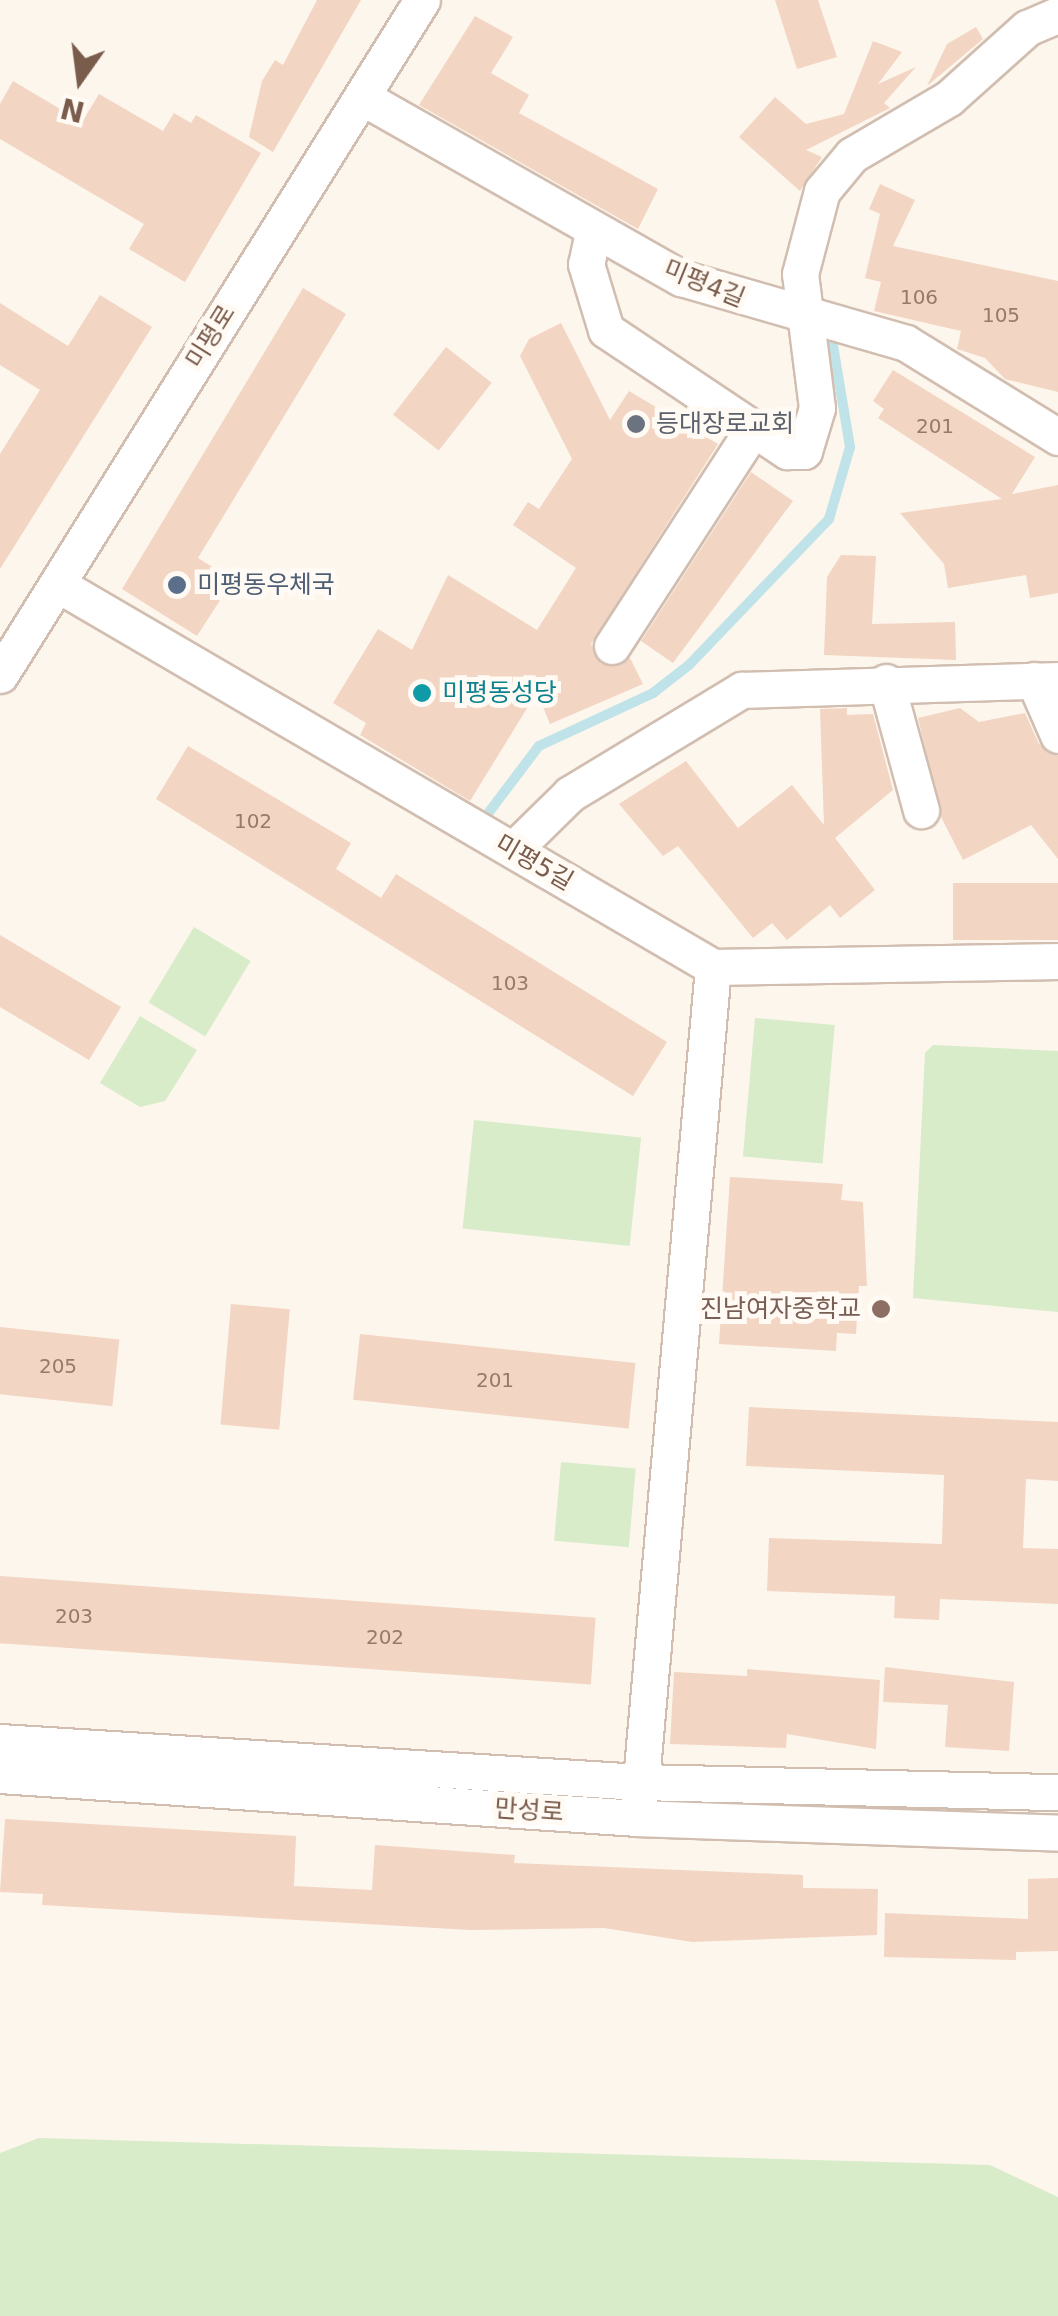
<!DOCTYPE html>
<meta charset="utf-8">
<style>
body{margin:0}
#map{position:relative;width:1058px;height:2316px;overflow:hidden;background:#fdf6ec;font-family:"DejaVu Sans","Noto Sans KR",sans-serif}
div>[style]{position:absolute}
.green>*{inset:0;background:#d8ecc9;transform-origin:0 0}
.stream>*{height:10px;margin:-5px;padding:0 5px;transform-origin:5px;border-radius:5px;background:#bfe3e8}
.building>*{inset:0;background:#f3d5c3;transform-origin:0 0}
.roads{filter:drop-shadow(2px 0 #d1beb0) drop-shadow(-2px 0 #d1beb0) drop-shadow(0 2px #d1beb0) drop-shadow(0 -2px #d1beb0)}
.minor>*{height:35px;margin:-17.5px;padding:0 17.5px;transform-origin:17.5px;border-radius:17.5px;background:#fff}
.dots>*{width:28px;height:28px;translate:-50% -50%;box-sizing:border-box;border:5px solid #fffaf3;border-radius:50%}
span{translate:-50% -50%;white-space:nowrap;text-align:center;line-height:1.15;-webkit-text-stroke:10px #fffaf3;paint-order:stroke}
.number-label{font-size:20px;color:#987a6a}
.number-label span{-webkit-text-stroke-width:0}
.street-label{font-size:25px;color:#7a5c4d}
.worship-label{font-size:25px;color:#5b616d}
.left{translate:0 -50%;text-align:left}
.service-label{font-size:25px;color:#4e5e75}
.culture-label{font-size:25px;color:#0d838f}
.education-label{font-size:25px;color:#785e54}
.right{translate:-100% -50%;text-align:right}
.north{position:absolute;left:30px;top:30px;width:100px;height:100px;-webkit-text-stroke:8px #fffaf3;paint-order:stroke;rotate:194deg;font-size:28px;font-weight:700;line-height:40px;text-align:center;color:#7a5c4d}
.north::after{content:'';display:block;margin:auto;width:35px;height:45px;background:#7a5c4d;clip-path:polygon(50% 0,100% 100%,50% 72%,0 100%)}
</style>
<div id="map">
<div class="green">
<div style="left:194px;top:927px;width:66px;height:88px;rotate:31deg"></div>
<div style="clip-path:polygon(140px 1016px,197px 1050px,165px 1101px,140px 1107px,100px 1083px)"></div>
<div style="left:755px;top:1018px;width:80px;height:139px;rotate:5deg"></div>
<div style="clip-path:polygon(933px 1045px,1058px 1051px,1058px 1312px,913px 1298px,925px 1053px)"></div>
<div style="left:474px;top:1120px;width:168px;height:109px;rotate:6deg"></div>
<div style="left:561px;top:1462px;width:75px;height:79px;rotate:5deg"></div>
<div style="clip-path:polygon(39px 2138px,990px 2165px,1058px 2197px,1058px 2316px,0 2316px,0 2153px)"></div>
</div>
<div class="stream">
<div style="left:486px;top:816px;width:88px;rotate:-52.9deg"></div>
<div style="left:539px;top:746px;width:126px;rotate:-24.9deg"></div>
<div style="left:653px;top:693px;width:46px;rotate:-37.9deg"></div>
<div style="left:689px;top:665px;width:202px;rotate:-46.2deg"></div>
<div style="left:829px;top:519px;width:75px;rotate:-73.7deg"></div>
<div style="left:850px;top:447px;width:121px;rotate:-99.5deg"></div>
</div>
<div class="building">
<div style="clip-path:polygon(317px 0,361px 0,273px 152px,249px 137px,262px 81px,275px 60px,283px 65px)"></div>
<div style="clip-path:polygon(775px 0,818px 0,837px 57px,797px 69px)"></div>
<div style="clip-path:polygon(475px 16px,513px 37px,491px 73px,529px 95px,519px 113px,658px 189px,638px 229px,419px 105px)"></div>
<div style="clip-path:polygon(976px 27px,983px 39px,927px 86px,947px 44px)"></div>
<div style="clip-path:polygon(873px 41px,902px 52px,878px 84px,916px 67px,884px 103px,890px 108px,806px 150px,822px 157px,800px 191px,739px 137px,775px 97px,806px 124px,844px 114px)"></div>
<div style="clip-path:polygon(13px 81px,82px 122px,99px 94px,163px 131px,174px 113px,191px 123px,196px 115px,261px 153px,185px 282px,129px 249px,144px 224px,0 139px,0 104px)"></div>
<div style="clip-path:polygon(880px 184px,915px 200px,893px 246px,1058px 281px,1058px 392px,1005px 379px,985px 358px,957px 349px,961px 331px,874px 311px,881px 282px,865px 278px,880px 214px,869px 209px)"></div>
<div style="clip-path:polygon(303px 288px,346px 314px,198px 558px,233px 580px,197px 636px,122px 589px)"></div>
<div style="clip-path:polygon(100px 295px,152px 327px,0 569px,0 454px,40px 390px,0 365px,0 303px,68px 346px)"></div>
<div style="clip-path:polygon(561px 323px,610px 420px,629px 391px,718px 444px,591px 644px,601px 664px,630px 658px,643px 684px,550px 724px,537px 692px,470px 801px,360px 735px,366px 723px,333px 703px,378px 629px,412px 650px,448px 575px,537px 630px,576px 568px,513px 525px,528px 502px,539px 509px,572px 459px,520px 356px,529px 339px)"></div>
<div style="left:446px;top:347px;width:58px;height:86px;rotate:38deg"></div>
<div style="clip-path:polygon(893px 370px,1035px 457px,1012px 494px,1058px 485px,1058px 593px,1030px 598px,1026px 575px,948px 588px,944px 564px,900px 513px,1002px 499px,878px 418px,884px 409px,873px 401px)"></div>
<div style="clip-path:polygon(751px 472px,793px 501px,673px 663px,641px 641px)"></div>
<div style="clip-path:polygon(841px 555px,876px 556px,872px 624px,955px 622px,956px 660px,824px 655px,827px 577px)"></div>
<div style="clip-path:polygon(847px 708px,847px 715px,873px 714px,893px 790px,835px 838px,875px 890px,840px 918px,830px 905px,787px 940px,772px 923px,753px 938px,678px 846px,663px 856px,619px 804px,686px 761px,738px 828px,792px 785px,824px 825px,820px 709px)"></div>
<div style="clip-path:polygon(960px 708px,979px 722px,1025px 713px,1039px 744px,1058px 756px,1058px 859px,1031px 825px,963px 860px,941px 817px,918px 718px)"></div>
<div style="clip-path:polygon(188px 746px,351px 843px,336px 869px,381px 898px,396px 874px,667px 1042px,633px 1096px,156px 799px)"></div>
<div style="left:1058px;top:883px;width:57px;height:105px;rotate:90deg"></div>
<div style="clip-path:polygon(0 935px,121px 1007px,89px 1060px,0 1007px)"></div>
<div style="clip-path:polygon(730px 1177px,843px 1184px,841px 1200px,863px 1202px,867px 1286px,859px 1286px,856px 1334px,837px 1333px,836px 1351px,719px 1344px)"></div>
<div style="left:231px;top:1304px;width:59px;height:121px;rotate:5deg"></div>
<div style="left:0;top:1327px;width:120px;height:67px;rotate:6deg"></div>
<div style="left:360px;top:1334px;width:277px;height:66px;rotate:6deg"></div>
<div style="clip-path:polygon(749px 1407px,1058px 1422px,1058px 1481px,1026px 1479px,1023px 1548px,1058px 1549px,1058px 1604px,940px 1599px,939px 1620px,894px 1618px,895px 1596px,767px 1591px,769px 1538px,942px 1544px,944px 1475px,746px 1466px)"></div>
<div style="left:0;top:1576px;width:597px;height:67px;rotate:4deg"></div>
<div style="clip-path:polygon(885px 1667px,1014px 1682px,1009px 1751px,945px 1747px,948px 1705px,883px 1702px)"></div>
<div style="clip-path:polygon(747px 1669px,880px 1680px,876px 1749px,787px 1734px,786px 1748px,670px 1744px,674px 1672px,747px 1676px)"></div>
<div style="clip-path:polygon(5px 1819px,296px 1836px,294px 1886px,372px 1890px,375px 1845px,515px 1855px,514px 1863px,803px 1875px,803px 1888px,878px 1889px,877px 1935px,692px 1942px,604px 1928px,470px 1930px,42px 1905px,43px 1894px,0 1892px)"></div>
<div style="clip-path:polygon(1058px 1878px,1058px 1951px,1016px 1952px,1016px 1960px,884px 1957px,885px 1913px,1028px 1919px,1028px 1879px)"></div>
</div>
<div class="roads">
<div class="minor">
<div style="left:362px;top:97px;width:367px;rotate:29.6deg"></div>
<div style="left:681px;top:278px;width:234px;rotate:16.1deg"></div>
<div style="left:906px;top:343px;width:179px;rotate:31.7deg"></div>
<div style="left:593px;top:232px;width:33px;rotate:102deg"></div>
<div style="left:586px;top:264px;width:69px;rotate:73.1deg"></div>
<div style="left:606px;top:330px;width:218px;rotate:33.8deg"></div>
<div style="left:787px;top:451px;width:17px"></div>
<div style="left:804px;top:451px;width:45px;rotate:-73.2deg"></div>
<div style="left:817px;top:408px;width:135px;rotate:-97.2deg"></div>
<div style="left:800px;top:274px;width:86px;rotate:-75.2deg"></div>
<div style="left:822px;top:191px;width:47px;rotate:-50.2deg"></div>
<div style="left:852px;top:155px;width:113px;rotate:-30.4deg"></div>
<div style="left:949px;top:98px;width:105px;rotate:-41.9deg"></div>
<div style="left:1027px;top:28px;width:34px;rotate:-23deg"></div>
<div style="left:57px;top:584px;width:760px;rotate:30.28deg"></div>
<div style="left:713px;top:967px;width:345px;rotate:-1deg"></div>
<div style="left:612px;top:646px;width:259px;rotate:-57deg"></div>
<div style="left:0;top:675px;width:796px;rotate:-57.99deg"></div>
<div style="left:1034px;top:680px;width:60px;rotate:66.4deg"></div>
<div style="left:886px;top:682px;width:133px;rotate:74.7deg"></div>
<div style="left:513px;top:850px;width:80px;rotate:-44.5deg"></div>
<div style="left:570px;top:794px;width:201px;rotate:-31.2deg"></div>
<div style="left:742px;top:690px;width:316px;rotate:-1.8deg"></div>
<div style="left:0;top:1742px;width:641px;rotate:3.58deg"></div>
<div style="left:640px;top:1782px;width:418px;rotate:1.4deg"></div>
<div style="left:0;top:1775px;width:639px;rotate:3.86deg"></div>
<div style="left:638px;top:1818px;width:420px;rotate:2deg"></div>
<div style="left:639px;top:1803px;width:839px;rotate:-84.94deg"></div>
</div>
</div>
<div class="dots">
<div style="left:636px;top:424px;background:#6b7280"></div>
<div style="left:177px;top:585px;background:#5c6f8a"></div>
<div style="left:422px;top:693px;background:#0f9aa8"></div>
<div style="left:881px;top:1309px;background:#8d6e63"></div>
</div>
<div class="number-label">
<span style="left:919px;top:297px">106</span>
<span style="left:1001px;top:315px">105</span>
<span style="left:935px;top:426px">201</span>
<span style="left:253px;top:821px">102</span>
<span style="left:510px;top:983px">103</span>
<span style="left:58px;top:1366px">205</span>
<span style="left:495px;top:1380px">201</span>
<span style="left:74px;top:1616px">203</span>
<span style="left:385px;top:1637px">202</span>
</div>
<div class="street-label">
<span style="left:704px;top:284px;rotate:22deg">미평4길</span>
<span style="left:211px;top:337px;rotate:-58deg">미평로</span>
<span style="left:534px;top:863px;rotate:30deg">미평5길</span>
<span style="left:529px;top:1811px;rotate:4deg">만성로</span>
</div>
<div class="worship-label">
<span class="left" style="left:656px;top:424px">등대장로교회</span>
</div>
<div class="service-label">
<span class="left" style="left:197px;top:585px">미평동우체국</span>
</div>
<div class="culture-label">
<span class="left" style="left:442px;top:693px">미평동성당</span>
</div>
<div class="education-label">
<span class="right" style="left:861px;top:1309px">진남여자중학교</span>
</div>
<div class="north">N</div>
</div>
